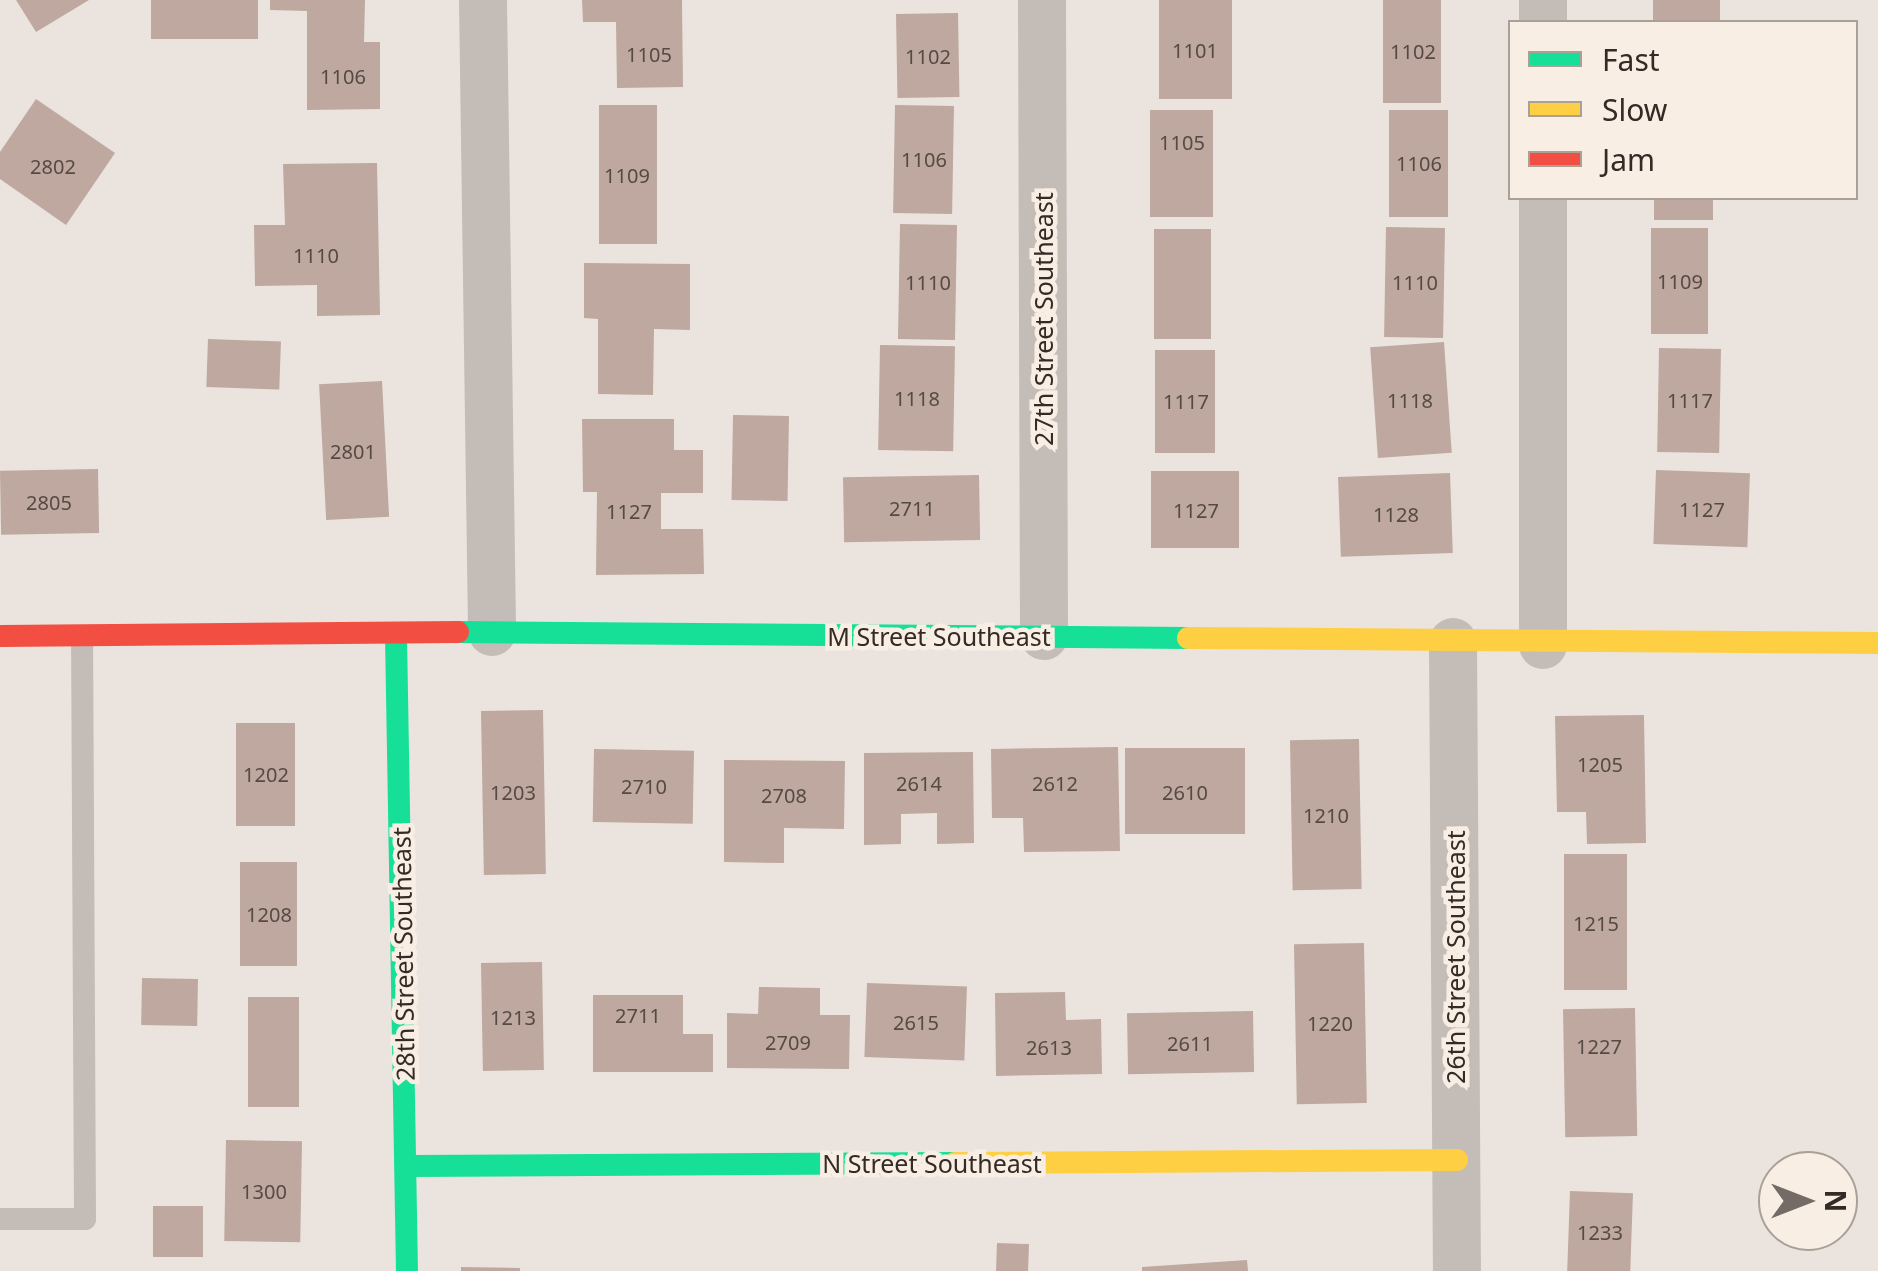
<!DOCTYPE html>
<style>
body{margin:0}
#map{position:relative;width:1878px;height:1271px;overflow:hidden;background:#ebe4de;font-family:"Noto Sans",sans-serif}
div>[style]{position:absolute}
.building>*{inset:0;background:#bea89f;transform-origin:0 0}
.lane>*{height:22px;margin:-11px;padding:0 11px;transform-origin:11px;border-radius:11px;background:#c3bcb7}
.street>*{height:48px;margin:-24px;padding:0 24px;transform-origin:24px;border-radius:24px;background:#c3bcb7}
.fast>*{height:22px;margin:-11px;padding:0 11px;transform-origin:11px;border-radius:11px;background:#16e098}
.slow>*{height:22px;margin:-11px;padding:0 11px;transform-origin:11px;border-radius:11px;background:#ffcf43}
.jam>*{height:22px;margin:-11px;padding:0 11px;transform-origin:11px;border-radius:11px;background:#f24e42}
span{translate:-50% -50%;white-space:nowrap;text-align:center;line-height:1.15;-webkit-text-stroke:9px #f9eee4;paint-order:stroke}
.number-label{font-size:20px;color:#564a44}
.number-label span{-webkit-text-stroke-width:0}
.street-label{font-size:25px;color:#342a26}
.legend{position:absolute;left:1508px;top:20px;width:350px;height:180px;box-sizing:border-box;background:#f9eee4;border:2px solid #aaa098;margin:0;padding:12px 18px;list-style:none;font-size:30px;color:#342a26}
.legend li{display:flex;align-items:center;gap:20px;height:50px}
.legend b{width:50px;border:2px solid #aaa098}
.north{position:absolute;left:1758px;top:1151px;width:100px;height:100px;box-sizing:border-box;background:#f9eee4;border:2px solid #aaa098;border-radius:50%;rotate:90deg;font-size:28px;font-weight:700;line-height:40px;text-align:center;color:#342a26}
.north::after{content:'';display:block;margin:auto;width:35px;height:45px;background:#746b66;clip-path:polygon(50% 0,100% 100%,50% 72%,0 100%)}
</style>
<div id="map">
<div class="building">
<div style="clip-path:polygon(16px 0,89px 0,36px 32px)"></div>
<div style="left:151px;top:0;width:107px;height:39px"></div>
<div style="clip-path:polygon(270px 0,365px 0,364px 42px,380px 42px,380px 109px,307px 110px,307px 11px,270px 10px)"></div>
<div style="clip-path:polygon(582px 0,682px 0,683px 87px,617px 88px,616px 22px,583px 22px)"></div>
<div style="left:1159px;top:0;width:73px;height:99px"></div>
<div style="left:1383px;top:0;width:58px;height:103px"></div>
<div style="left:1653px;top:0;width:67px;height:22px"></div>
<div style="left:958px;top:13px;width:84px;height:62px;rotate:89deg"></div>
<div style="clip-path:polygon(36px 99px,115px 153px,66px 225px,0 179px,0 152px)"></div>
<div style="left:599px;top:105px;width:58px;height:139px"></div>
<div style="left:895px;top:105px;width:59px;height:108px;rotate:1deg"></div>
<div style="left:1150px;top:110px;width:63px;height:107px"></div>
<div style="left:1389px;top:110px;width:59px;height:107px"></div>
<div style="clip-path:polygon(377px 163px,380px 315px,317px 316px,317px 285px,255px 286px,254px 225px,285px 225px,283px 164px)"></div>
<div style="left:1654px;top:198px;width:59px;height:22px"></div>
<div style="left:900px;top:224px;width:57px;height:115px;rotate:1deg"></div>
<div style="left:1386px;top:227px;width:59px;height:110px;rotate:1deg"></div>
<div style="left:1708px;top:228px;width:106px;height:57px;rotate:90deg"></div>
<div style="left:1154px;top:229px;width:57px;height:110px"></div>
<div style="clip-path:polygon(584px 263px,690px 264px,690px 330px,654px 329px,653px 395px,598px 394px,598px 319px,584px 318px)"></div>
<div style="left:208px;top:339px;width:73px;height:48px;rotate:2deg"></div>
<div style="left:1444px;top:342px;width:111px;height:74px;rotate:86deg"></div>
<div style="left:880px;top:345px;width:75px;height:105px;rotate:1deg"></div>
<div style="left:1659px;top:348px;width:62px;height:104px;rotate:1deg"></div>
<div style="left:1155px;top:350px;width:60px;height:103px"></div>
<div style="left:382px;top:381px;width:136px;height:63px;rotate:87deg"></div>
<div style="left:733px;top:415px;width:56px;height:85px;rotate:1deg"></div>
<div style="clip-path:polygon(582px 419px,674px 419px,674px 450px,703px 450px,703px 493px,661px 493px,661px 529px,703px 529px,704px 574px,596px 575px,597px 492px,583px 492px)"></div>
<div style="left:98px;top:469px;width:64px;height:98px;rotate:89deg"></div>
<div style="left:1656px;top:470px;width:94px;height:74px;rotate:2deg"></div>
<div style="left:1239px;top:471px;width:77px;height:88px;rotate:90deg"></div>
<div style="left:1450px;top:473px;width:80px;height:112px;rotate:88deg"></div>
<div style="left:979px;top:475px;width:65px;height:136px;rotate:89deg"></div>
<div style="left:543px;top:710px;width:164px;height:62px;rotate:89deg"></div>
<div style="clip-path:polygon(1644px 715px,1646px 843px,1587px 844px,1586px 812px,1557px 812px,1555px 716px)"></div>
<div style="left:236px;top:723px;width:59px;height:103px"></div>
<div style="left:1359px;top:739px;width:150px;height:69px;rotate:89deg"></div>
<div style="clip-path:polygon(1118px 747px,1120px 851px,1024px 852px,1023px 818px,992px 818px,991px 749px)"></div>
<div style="left:1125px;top:748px;width:120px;height:86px"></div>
<div style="left:594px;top:749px;width:100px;height:73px;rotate:1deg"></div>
<div style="clip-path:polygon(973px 752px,974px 843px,937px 844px,937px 813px,901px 814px,901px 844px,864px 845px,864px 753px)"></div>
<div style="clip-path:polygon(724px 760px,845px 761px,844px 829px,784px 828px,784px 863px,724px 862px)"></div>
<div style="left:1627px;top:854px;width:136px;height:63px;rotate:90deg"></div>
<div style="left:240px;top:862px;width:57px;height:104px"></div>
<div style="left:1364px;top:943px;width:160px;height:70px;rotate:89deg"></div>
<div style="left:542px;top:962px;width:108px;height:61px;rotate:89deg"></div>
<div style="left:142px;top:978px;width:56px;height:47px;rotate:1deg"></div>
<div style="left:867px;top:983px;width:100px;height:74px;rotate:2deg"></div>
<div style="clip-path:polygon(759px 987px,820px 988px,820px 1015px,850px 1015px,849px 1069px,727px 1068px,727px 1013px,758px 1014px)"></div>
<div style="clip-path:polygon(1065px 992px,1066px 1020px,1101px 1019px,1102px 1074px,996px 1076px,995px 993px)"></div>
<div style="clip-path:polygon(593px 995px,683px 995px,683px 1034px,713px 1034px,713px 1072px,593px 1072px)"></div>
<div style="left:248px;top:997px;width:51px;height:110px"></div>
<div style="left:1635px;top:1008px;width:128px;height:72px;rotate:89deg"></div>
<div style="left:1253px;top:1011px;width:61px;height:126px;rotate:89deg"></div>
<div style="left:226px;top:1140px;width:76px;height:101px;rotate:1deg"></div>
<div style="left:1570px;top:1191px;width:63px;height:80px;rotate:2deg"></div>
<div style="left:153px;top:1206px;width:50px;height:51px"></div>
<div style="left:997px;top:1243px;width:32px;height:28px;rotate:2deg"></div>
<div style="clip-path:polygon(1247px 1260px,1248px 1271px,1142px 1271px,1142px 1267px)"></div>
<div style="clip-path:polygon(461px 1267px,520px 1268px,520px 1271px,461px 1271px)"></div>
</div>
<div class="lane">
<div style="left:0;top:1219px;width:85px"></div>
<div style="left:85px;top:1219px;width:583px;rotate:-90.29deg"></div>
</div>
<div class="street">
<div style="left:483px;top:0;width:632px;rotate:89.18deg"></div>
<div style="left:1543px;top:0;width:22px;rotate:90deg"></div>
<div style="left:1042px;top:1px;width:635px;rotate:89.82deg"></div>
<div style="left:1543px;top:198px;width:447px;rotate:90deg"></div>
<div style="left:1453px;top:642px;width:629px;rotate:89.64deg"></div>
</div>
<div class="fast">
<div style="left:458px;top:632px;width:730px;rotate:0.47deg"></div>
<div style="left:396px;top:636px;width:635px;rotate:89.01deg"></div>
<div style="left:408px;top:1166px;width:547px;rotate:-0.31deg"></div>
</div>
<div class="slow">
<div style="left:1188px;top:638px;width:690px;rotate:0.42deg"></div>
<div style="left:955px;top:1163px;width:502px;rotate:-0.34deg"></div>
</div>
<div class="jam">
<div style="left:0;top:636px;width:458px;rotate:-0.5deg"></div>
</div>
<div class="number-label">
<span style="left:1195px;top:50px">1101</span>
<span style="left:1413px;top:51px">1102</span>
<span style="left:649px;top:54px">1105</span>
<span style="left:928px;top:56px">1102</span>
<span style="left:343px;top:76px">1106</span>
<span style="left:1182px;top:142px">1105</span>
<span style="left:924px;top:159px">1106</span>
<span style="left:1419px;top:163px">1106</span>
<span style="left:53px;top:166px">2802</span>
<span style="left:627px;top:175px">1109</span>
<span style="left:316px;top:255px">1110</span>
<span style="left:1680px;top:281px">1109</span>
<span style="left:928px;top:282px">1110</span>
<span style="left:1415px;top:282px">1110</span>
<span style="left:917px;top:398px">1118</span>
<span style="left:1410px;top:400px">1118</span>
<span style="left:1690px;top:400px">1117</span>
<span style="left:1186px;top:401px">1117</span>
<span style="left:353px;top:451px">2801</span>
<span style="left:49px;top:502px">2805</span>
<span style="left:912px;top:508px">2711</span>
<span style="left:1702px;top:509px">1127</span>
<span style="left:1196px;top:510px">1127</span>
<span style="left:629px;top:511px">1127</span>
<span style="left:1396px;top:514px">1128</span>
<span style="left:1600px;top:764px">1205</span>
<span style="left:266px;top:774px">1202</span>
<span style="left:919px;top:783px">2614</span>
<span style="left:1055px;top:783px">2612</span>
<span style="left:644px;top:786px">2710</span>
<span style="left:513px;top:792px">1203</span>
<span style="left:1185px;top:792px">2610</span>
<span style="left:784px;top:795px">2708</span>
<span style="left:1326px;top:815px">1210</span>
<span style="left:269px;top:914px">1208</span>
<span style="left:1596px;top:923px">1215</span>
<span style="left:638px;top:1015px">2711</span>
<span style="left:513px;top:1017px">1213</span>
<span style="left:916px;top:1022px">2615</span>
<span style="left:1330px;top:1023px">1220</span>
<span style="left:788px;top:1042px">2709</span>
<span style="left:1190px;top:1043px">2611</span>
<span style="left:1599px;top:1046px">1227</span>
<span style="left:1049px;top:1047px">2613</span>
<span style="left:264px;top:1191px">1300</span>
<span style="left:1600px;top:1232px">1233</span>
</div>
<div class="street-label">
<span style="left:1043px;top:319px;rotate:-90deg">27th Street Southeast</span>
<span style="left:939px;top:636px">M Street Southeast</span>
<span style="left:403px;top:954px;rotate:-91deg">28th Street Southeast</span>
<span style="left:1455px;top:957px;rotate:-90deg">26th Street Southeast</span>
<span style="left:932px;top:1163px">N Street Southeast</span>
</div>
<ul class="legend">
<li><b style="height:12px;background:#16e098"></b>Fast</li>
<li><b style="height:12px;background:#ffcf43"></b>Slow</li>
<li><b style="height:12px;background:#f24e42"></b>Jam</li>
</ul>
<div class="north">N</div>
</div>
